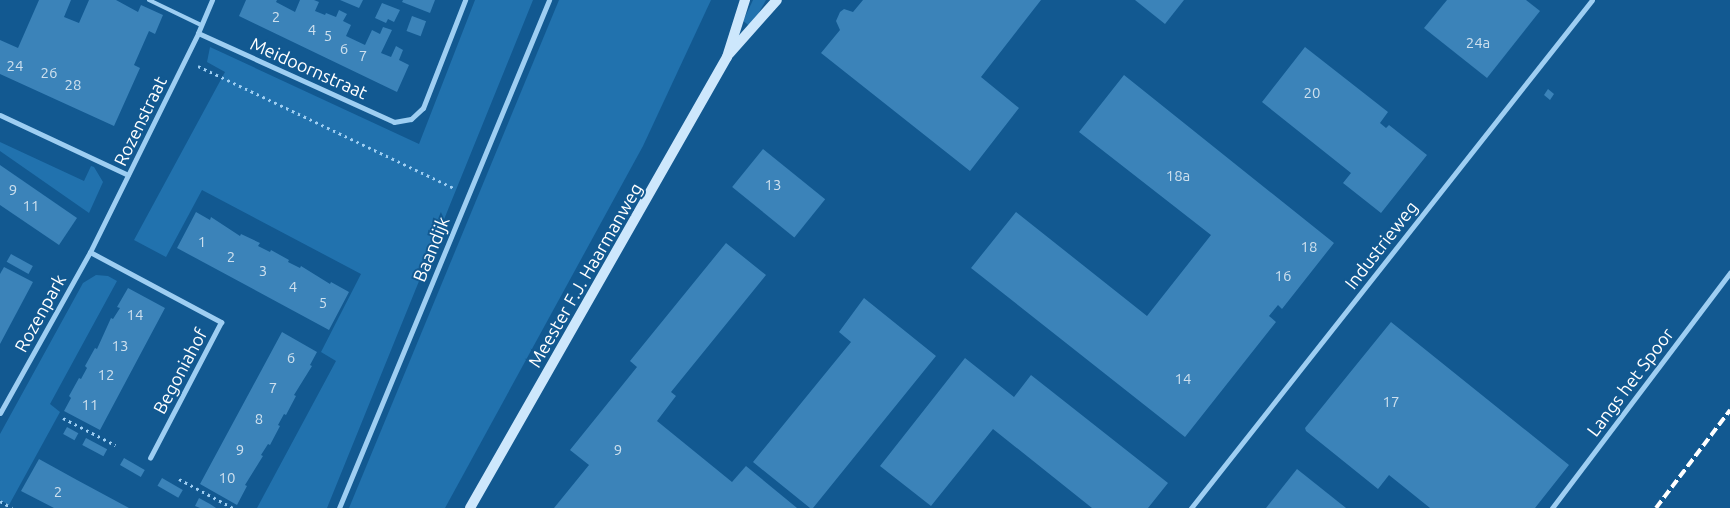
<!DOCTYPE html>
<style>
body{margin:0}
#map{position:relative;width:1730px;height:508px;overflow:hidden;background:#125991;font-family:Ubuntu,sans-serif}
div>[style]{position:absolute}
.green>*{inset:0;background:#2172ae}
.building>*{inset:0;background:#3b83b9;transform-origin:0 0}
.path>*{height:3px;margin-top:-1.5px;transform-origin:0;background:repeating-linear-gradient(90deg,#9ecef2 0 2.5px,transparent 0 6.5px)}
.service>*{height:4px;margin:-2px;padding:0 2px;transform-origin:2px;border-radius:2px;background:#9ecef2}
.minor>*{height:5px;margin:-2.5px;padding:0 2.5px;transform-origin:2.5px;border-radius:2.5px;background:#9ecef2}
.secondary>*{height:10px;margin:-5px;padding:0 5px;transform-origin:5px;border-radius:5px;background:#cde7fc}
.rail>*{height:4px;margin-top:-2px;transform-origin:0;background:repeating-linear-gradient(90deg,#fff 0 9px,transparent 0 13px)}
span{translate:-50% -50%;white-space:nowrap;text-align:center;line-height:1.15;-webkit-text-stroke:4px #125991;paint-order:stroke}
.number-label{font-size:15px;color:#cee0ee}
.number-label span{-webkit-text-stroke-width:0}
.street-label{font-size:18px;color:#fff}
</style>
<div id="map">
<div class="green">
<div style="clip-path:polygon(475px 0,533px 0,327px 508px,257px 508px,336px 361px,321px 352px,361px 274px,202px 190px,166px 257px,134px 240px,225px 72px,207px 62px,210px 47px,419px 144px)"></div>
<div style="clip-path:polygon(559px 0,711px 0,643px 146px,445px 508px,349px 508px)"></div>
<div style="clip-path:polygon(753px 0,766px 0,751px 27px,743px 21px)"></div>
<div style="clip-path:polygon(0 142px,84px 181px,91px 166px,94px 167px,103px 182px,89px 213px,0 151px)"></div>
<div style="clip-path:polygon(96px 275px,108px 276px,117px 281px,50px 404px,60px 412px,9px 505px,0 500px,0 434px,83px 283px)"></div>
</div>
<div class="building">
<div style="clip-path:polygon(39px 0,71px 0,64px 17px,79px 23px,89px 0,116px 0,138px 12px,141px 5px,163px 15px,155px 34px,149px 31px,134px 65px,140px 68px,114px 126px,0 74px,0 40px,18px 48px)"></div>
<div style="clip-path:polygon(246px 0,277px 0,276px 2px,295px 12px,300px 0,314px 0,319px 2px,315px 11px,325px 15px,326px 13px,336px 17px,339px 10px,347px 14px,343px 21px,351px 25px,346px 36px,365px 45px,372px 30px,380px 34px,383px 27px,392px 30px,381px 53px,391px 57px,396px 46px,403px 50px,399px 60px,409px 65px,397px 92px,239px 16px)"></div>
<div style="clip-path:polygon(340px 0,363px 0,359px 8px)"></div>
<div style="clip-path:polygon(403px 0,435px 0,430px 13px,402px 2px)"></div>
<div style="clip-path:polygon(863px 0,1041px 0,981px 77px,1019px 108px,970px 171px,821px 53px,840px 30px,836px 21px,840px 12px,844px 9px,853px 12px)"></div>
<div style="clip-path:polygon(1135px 0,1184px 0,1165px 24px)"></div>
<div style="clip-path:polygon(1447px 0,1526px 0,1540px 11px,1487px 78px,1424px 28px)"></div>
<div style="clip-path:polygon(382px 3px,400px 10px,394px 22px,388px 19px,386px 23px,375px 18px)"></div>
<div style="left:412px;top:16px;width:15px;height:16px;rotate:20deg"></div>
<div style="clip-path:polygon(1305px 47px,1388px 112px,1380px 123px,1386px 128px,1389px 125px,1427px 155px,1381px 213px,1343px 183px,1351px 173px,1262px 102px)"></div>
<div style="clip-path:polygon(1124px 75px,1334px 243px,1282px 309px,1278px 305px,1269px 316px,1276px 322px,1185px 437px,971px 268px,1016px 212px,1147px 316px,1211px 235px,1079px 132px)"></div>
<div style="clip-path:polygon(1548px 89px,1554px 94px,1550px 100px,1544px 95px)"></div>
<div style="left:763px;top:149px;width:80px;height:49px;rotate:39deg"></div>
<div style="clip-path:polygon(0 165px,77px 218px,59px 245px,0 205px)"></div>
<div style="clip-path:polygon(196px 212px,210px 220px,211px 217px,240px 236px,241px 234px,260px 243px,258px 246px,270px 252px,271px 250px,289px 260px,288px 262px,300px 268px,301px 266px,330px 284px,331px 282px,349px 292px,329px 330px,177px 248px)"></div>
<div style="clip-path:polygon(726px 243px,766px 275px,671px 392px,676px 396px,657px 421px,732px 482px,746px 466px,797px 508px,554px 508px,589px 465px,570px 450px,637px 367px,630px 361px)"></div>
<div style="left:11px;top:254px;width:25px;height:9px;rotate:29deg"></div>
<div style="clip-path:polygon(4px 267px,33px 282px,0 344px,0 274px)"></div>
<div style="clip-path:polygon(128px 288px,165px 308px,100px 430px,64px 411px,71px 398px,69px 396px,79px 378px,81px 379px,87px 368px,85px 366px,95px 348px,97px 349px,111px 318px,113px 319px,120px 308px,117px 307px)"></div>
<div style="clip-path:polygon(864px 298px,936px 356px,813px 508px,810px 508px,753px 462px,851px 342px,839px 332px)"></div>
<div style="clip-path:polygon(1391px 322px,1569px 465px,1535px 508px,1430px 508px,1389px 475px,1378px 489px,1306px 431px,1305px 428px)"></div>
<div style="clip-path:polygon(282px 332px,317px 352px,310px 365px,312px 366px,294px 395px,296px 396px,286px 415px,284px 414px,278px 425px,280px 426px,270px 445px,268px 444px,261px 455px,263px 456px,245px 485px,247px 486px,237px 505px,200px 484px)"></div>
<div style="clip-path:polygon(965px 358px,1014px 397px,1031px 375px,1168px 483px,1148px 508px,1092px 508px,993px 429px,931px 506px,880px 466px)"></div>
<div style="left:67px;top:427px;width:13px;height:8px;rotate:29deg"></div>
<div style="left:86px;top:438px;width:24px;height:8px;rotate:28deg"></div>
<div style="left:124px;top:458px;width:24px;height:8px;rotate:30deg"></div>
<div style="clip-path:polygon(39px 459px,77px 480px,129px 508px,54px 508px,21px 491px)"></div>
<div style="clip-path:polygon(1297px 469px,1346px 508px,1266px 508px)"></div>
<div style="left:162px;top:478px;width:24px;height:9px;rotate:30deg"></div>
<div style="clip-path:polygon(199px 498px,210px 504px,216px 508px,200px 508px,195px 506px)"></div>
</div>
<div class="path">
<div style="left:198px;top:66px;width:284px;rotate:25.5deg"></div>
<div style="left:63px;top:418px;width:59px;rotate:27.4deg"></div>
<div style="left:179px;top:479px;width:61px;rotate:28.2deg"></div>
<div style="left:0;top:501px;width:14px;rotate:30deg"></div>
</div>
<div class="service">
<div style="left:149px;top:0;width:58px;rotate:25.7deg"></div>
</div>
<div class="minor">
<div style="left:198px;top:33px;width:215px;rotate:24.4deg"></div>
<div style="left:394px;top:122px;width:17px;rotate:-10deg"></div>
<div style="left:411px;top:119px;width:16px;rotate:-43deg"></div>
<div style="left:423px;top:108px;width:116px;rotate:-68.7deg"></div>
<div style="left:0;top:115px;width:141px;rotate:25.1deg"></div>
<div style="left:90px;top:252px;width:149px;rotate:28.1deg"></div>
<div style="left:221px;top:322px;width:153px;rotate:117.6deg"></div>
<div style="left:0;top:413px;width:184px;rotate:-60.8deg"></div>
<div style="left:90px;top:252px;width:244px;rotate:-63.7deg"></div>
<div style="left:198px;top:33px;width:36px;rotate:-67deg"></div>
<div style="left:339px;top:508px;width:550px;rotate:-67.54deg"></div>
<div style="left:1191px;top:508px;width:647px;rotate:-51.71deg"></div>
<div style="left:1552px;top:508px;width:295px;rotate:-52.9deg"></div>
</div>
<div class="secondary">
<div style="left:729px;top:54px;width:72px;rotate:-48.4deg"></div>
<div style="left:470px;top:508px;width:519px;rotate:-60.32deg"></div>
<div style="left:727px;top:57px;width:60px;rotate:-72.5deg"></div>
</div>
<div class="rail">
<div style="left:1656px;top:508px;width:123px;rotate:-52.9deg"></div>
</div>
<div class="number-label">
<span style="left:276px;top:17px">2</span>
<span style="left:312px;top:30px">4</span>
<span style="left:328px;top:36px">5</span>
<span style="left:1478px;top:43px">24a</span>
<span style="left:344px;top:49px">6</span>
<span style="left:363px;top:56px">7</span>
<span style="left:15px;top:66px">24</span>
<span style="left:49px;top:73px">26</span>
<span style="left:73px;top:85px">28</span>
<span style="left:1312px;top:93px">20</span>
<span style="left:1178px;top:176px">18a</span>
<span style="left:773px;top:185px">13</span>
<span style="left:13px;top:190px">9</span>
<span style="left:31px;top:206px">11</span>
<span style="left:202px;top:242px">1</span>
<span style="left:1309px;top:247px">18</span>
<span style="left:231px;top:257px">2</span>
<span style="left:263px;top:271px">3</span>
<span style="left:1283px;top:276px">16</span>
<span style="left:293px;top:287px">4</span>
<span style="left:323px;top:303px">5</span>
<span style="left:135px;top:315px">14</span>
<span style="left:120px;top:346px">13</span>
<span style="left:291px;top:358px">6</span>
<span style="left:106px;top:375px">12</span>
<span style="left:1183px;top:379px">14</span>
<span style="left:273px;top:388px">7</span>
<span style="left:1391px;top:402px">17</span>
<span style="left:90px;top:405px">11</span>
<span style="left:259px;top:419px">8</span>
<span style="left:240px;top:450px">9</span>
<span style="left:618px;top:450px">9</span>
<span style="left:227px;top:478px">10</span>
<span style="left:58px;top:492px">2</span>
</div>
<div class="street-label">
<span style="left:309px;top:68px;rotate:24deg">Meidoornstraat</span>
<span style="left:140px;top:121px;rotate:-64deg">Rozenstraat</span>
<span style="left:1381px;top:245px;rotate:-52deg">Industrieweg</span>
<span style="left:431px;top:249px;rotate:-68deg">Baandijk</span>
<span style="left:585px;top:275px;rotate:-60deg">Meester F.J. Haarmanweg</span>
<span style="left:40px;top:313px;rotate:-61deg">Rozenpark</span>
<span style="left:180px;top:371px;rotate:-62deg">Begoniahof</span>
<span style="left:1630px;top:382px;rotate:-53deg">Langs het Spoor</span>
</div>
</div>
